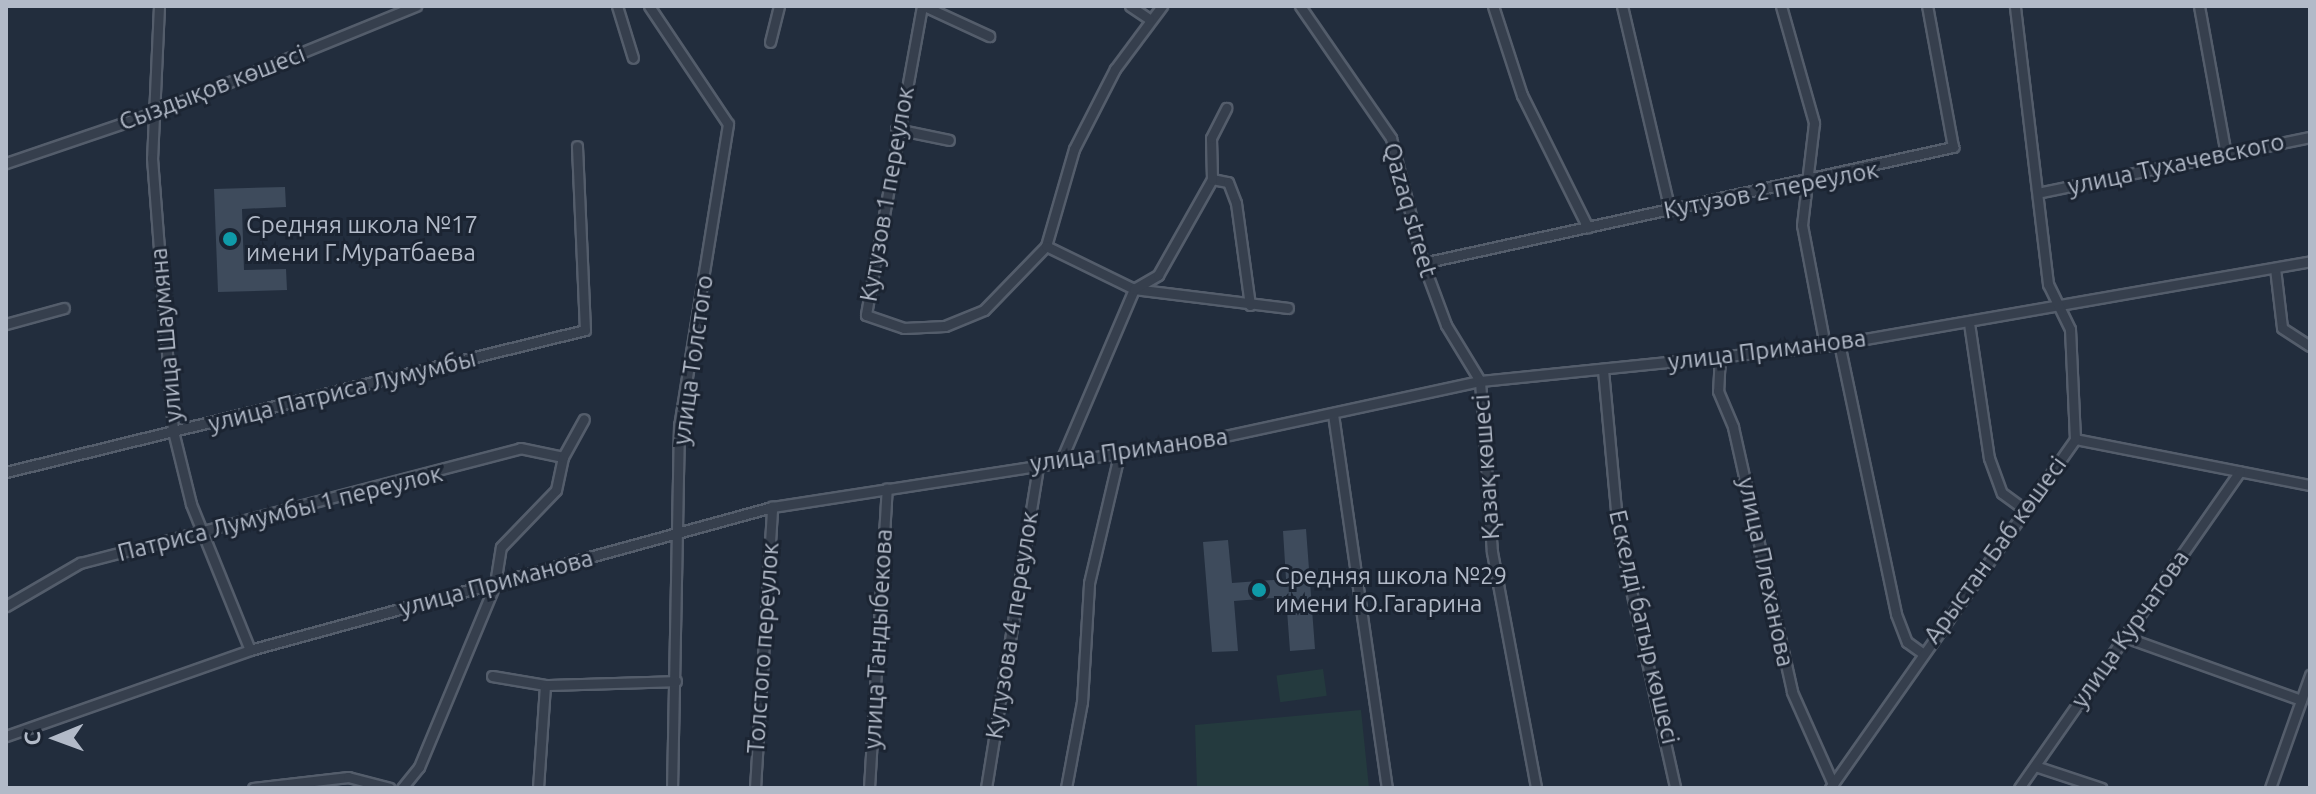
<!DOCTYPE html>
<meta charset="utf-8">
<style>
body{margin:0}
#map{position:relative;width:2316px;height:794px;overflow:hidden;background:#222d3d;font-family:Ubuntu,sans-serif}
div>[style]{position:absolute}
.green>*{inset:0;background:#243a3e;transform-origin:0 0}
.building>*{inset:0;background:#3e4b5c}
.roads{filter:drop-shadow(2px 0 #545d6b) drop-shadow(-2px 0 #545d6b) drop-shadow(0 2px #545d6b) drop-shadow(0 -2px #545d6b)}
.minor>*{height:9px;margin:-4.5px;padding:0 4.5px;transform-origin:4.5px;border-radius:4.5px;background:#363f4d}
.dots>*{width:22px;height:22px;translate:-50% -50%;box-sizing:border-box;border:4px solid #1b2432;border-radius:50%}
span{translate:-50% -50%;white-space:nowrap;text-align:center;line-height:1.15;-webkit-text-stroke:6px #1b2432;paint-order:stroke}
.street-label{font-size:24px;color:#b2bac8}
.poi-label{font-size:24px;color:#b2bac8}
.left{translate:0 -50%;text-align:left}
.frame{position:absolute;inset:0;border:8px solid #b2bac8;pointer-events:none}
.north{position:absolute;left:16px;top:698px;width:80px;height:80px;-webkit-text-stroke:6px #1b2432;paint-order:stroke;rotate:269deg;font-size:22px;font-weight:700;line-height:32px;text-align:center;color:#b2bac8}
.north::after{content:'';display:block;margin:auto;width:28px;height:36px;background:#b2bac8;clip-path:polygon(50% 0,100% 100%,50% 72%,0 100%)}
</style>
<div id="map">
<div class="green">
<div style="left:1323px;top:669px;width:27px;height:47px;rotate:82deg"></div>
<div style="clip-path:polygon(1361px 710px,1369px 788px,1197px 788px,1195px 725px)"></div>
</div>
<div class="building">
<div style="clip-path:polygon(285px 187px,286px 207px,242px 209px,244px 270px,286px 269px,287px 290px,218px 292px,214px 189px)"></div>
<div style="clip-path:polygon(1306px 529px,1315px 649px,1290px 651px,1286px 597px,1234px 601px,1238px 651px,1212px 652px,1203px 542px,1228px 540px,1232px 583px,1286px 579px,1283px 531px)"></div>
</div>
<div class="roads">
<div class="minor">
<div style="left:159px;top:6px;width:152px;rotate:92.6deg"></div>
<div style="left:152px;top:158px;width:274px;rotate:85.6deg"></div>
<div style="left:173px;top:431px;width:75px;rotate:76.1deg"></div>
<div style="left:191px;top:504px;width:157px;rotate:68deg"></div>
<div style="left:617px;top:6px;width:54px;rotate:72.9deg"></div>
<div style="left:649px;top:6px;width:142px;rotate:56.2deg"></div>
<div style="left:728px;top:124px;width:305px;rotate:99.2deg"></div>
<div style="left:679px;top:425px;width:363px;rotate:91.1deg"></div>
<div style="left:922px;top:6px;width:314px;rotate:100.3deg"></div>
<div style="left:866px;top:315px;width:40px;rotate:18.9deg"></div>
<div style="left:904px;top:328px;width:41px;rotate:-2.8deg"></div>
<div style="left:945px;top:326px;width:42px;rotate:-22.3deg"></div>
<div style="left:984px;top:310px;width:89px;rotate:-45.9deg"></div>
<div style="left:1046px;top:246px;width:101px;rotate:-73.9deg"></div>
<div style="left:1074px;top:149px;width:90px;rotate:-62.9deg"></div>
<div style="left:1115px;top:69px;width:79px;rotate:-53.3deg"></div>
<div style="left:924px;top:6px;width:72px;rotate:24.8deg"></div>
<div style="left:1130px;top:6px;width:23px;rotate:34deg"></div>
<div style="left:1300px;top:6px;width:160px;rotate:55.4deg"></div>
<div style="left:1391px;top:138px;width:129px;rotate:75.6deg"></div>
<div style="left:1423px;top:263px;width:66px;rotate:69.6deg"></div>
<div style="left:1446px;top:325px;width:66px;rotate:58.7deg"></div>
<div style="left:1480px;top:381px;width:171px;rotate:86deg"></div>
<div style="left:1492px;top:552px;width:240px;rotate:79.4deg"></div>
<div style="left:1493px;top:6px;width:94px;rotate:72deg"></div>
<div style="left:1522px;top:95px;width:148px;rotate:63.6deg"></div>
<div style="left:1622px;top:6px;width:210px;rotate:76.8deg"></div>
<div style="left:1781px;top:6px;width:122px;rotate:74.2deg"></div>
<div style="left:1814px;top:123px;width:103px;rotate:96.7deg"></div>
<div style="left:1802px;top:225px;width:123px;rotate:79.2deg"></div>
<div style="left:2199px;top:6px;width:150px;rotate:79.7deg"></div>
<div style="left:770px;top:42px;width:37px;rotate:-76deg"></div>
<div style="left:896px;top:129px;width:54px;rotate:11.7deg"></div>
<div style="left:6px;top:163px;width:158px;rotate:-18.8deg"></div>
<div style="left:156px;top:112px;width:281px;rotate:-22.2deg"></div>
<div style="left:1212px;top:179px;width:16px;rotate:11deg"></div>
<div style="left:1228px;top:182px;width:22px;rotate:69deg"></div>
<div style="left:1236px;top:203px;width:103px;rotate:82.2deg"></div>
<div style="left:2042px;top:192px;width:274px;rotate:-11.6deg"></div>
<div style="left:1046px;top:246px;width:98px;rotate:26deg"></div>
<div style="left:1134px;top:289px;width:155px;rotate:7deg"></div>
<div style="left:1423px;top:263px;width:543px;rotate:-12.35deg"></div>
<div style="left:1953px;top:147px;width:143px;rotate:-100.4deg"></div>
<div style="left:2275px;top:268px;width:60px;rotate:83.3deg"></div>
<div style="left:2282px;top:328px;width:33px;rotate:33deg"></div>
<div style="left:1969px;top:323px;width:136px;rotate:81.6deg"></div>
<div style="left:1989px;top:458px;width:37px;rotate:70deg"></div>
<div style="left:2002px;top:493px;width:29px;rotate:36deg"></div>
<div style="left:6px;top:324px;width:60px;rotate:-15.4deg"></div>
<div style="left:1839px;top:343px;width:277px;rotate:78.1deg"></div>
<div style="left:1896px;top:614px;width:30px;rotate:69deg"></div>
<div style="left:1907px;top:642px;width:19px;rotate:36deg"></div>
<div style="left:1720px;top:355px;width:36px;rotate:93deg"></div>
<div style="left:1718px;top:391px;width:39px;rotate:67deg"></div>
<div style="left:1733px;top:427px;width:271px;rotate:77.4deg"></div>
<div style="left:1792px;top:692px;width:101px;rotate:66deg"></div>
<div style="left:1603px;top:370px;width:163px;rotate:84.7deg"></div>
<div style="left:1618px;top:532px;width:262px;rotate:77.4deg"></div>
<div style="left:1333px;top:414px;width:378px;rotate:81.8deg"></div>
<div style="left:2075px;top:439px;width:239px;rotate:11.1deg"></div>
<div style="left:1062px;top:458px;width:184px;rotate:-66.9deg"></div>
<div style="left:1134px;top:289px;width:28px;rotate:-30deg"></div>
<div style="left:1158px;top:275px;width:110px;rotate:-60.6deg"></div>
<div style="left:1212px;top:179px;width:41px;rotate:-91.4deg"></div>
<div style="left:1211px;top:138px;width:34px;rotate:-63deg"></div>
<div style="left:6px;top:472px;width:596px;rotate:-13.78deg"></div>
<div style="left:585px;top:330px;width:184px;rotate:-92.5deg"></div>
<div style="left:6px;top:606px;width:86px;rotate:-30.2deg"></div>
<div style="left:80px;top:563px;width:455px;rotate:-14.6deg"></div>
<div style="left:520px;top:448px;width:44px;rotate:11.8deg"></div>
<div style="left:2125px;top:637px;width:187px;rotate:19.7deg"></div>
<div style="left:492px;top:676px;width:54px;rotate:9.6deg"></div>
<div style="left:6px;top:736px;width:259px;rotate:-19.4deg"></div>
<div style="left:250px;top:650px;width:541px;rotate:-15.32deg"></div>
<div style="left:772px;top:507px;width:449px;rotate:-8.8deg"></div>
<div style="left:1216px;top:438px;width:270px;rotate:-12.2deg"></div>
<div style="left:1480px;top:381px;width:347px;rotate:-5.8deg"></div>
<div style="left:1825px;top:346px;width:492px;rotate:-9.9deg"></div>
<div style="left:2035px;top:766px;width:70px;rotate:18.4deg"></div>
<div style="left:253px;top:788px;width:96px;rotate:-6.6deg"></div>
<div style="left:348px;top:777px;width:43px;rotate:14.7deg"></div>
<div style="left:402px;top:788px;width:27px;rotate:-51deg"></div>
<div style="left:419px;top:767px;width:198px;rotate:-67.4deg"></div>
<div style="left:495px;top:584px;width:37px;rotate:-81deg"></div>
<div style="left:501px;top:547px;width:79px;rotate:-46deg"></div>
<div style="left:556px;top:490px;width:34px;rotate:-78deg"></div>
<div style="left:563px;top:457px;width:43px;rotate:-61.1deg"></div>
<div style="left:538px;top:788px;width:103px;rotate:-86.1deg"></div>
<div style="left:545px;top:685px;width:131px;rotate:-1.7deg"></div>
<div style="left:755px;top:788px;width:282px;rotate:-86.5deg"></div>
<div style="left:869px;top:788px;width:300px;rotate:-86.6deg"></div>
<div style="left:986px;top:788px;width:330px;rotate:-80.8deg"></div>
<div style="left:1066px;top:788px;width:87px;rotate:-79.5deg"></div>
<div style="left:1082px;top:702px;width:119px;rotate:-86.6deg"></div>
<div style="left:1089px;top:583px;width:131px;rotate:-76.8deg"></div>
<div style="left:1830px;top:788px;width:426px;rotate:-54.9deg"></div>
<div style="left:2075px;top:439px;width:110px;rotate:-92.6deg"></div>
<div style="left:2070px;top:329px;width:50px;rotate:-116.1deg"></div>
<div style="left:2048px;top:284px;width:280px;rotate:-96.8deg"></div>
<div style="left:2019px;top:788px;width:386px;rotate:-55.1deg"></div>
<div style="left:2270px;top:788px;width:120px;rotate:-70.5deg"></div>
</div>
</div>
<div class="dots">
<div style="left:230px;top:239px;background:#0f9aa8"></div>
<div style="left:1259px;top:590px;background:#0f9aa8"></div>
</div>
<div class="street-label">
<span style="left:212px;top:88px;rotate:-21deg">Сыздықов көшесі</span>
<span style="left:2176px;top:164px;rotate:-12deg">улица Тухачевского</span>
<span style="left:1771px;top:190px;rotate:-11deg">Кутузов 2 переулок</span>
<span style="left:887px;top:194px;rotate:-80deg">Кутузов 1 переулок</span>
<span style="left:1410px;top:210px;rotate:74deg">Qazaq street</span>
<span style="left:166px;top:335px;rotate:-95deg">улица Шаумяна</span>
<span style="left:1767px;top:350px;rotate:-7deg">улица Приманова</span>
<span style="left:693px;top:360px;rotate:-82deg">улица Толстого</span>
<span style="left:342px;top:391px;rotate:-14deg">улица Патриса Лумумбы</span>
<span style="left:1129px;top:450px;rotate:-8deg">улица Приманова</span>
<span style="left:1486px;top:467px;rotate:-94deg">Қазақ көшесі</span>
<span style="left:280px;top:513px;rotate:-14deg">Патриса Лумумбы 1 переулок</span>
<span style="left:1995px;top:550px;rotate:-54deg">Арыстан Баб көшесі</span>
<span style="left:1766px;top:572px;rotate:78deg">улица Плеханова</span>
<span style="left:496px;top:583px;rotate:-15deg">улица Приманова</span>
<span style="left:1012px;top:625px;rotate:-81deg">Кутузова 4 переулок</span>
<span style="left:1644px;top:627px;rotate:77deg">Ескелді батыр көшесі</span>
<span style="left:2130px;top:629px;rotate:-55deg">улица Курчатова</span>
<span style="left:878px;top:639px;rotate:-87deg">улица Тандыбекова</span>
<span style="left:763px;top:648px;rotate:-86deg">Толстого переулок</span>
</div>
<div class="poi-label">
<span class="left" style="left:246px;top:239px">Средняя школа №17<br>имени Г.Муратбаева</span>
<span class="left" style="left:1275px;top:590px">Средняя школа №29<br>имени Ю.Гагарина</span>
</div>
<div class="frame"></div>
<div class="north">С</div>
</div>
